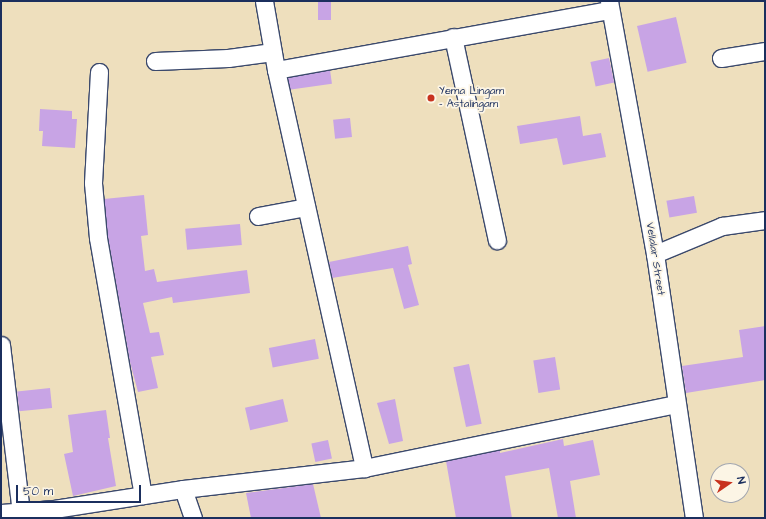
<!DOCTYPE html>
<style>
body{margin:0}
#map{position:relative;width:766px;height:519px;overflow:hidden;background:#eedfbd;font-family:"Architects Daughter",sans-serif}
div>[style]{position:absolute}
.building>*{inset:0;background:#c8a4e5;transform-origin:0 0}
.roads{filter:drop-shadow(1px 0 #3b496c) drop-shadow(-1px 0 #3b496c) drop-shadow(0 1px #3b496c) drop-shadow(0 -1px #3b496c)}
.street>*{height:17px;margin:-8.5px;padding:0 8.5px;transform-origin:8.5px;border-radius:8.5px;background:#fff}
.dots>*{width:11px;height:11px;translate:-50% -50%;box-sizing:border-box;border:2px solid #fcf5e5;border-radius:50%}
span{translate:-50% -50%;white-space:nowrap;text-align:center;line-height:1.15;-webkit-text-stroke:3.5px #fcf5e5;paint-order:stroke}
.poi-label{font-size:11px;color:#1b2f5e}
.left{translate:0 -50%;text-align:left}
.street-label{font-size:11px;color:#1b2f5e}
.frame{position:absolute;inset:0;border:2px solid #1b2f5e;pointer-events:none}
.north{position:absolute;left:710px;top:463px;width:40px;height:40px;box-sizing:border-box;background:#fcf5e5;border:1px solid #a2a6af;border-radius:50%;rotate:77deg;font-size:11px;font-weight:700;line-height:16px;text-align:center;color:#1b2f5e}
.north::after{content:'';display:block;margin:auto;width:14px;height:18px;background:#c8321e;clip-path:polygon(50% 0,100% 100%,50% 72%,0 100%)}
.scale{position:absolute;left:16px;top:485px;width:125px;height:18px;box-sizing:border-box;border:2px solid #1b2f5e;border-top:0;padding-left:5px;font-size:12px;line-height:14px;white-space:nowrap;color:#1b2f5e;-webkit-text-stroke:3px #fcf5e5;paint-order:stroke}
</style>
<div id="map">
<div class="building">
<div style="left:318px;top:1px;width:13px;height:19px"></div>
<div style="left:676px;top:17px;width:47px;height:40px;rotate:77deg"></div>
<div style="left:609px;top:58px;width:25px;height:19px;rotate:78deg"></div>
<div style="left:330px;top:70px;width:14px;height:43px;rotate:82deg"></div>
<div style="clip-path:polygon(40px 109px,72px 111px,72px 119px,77px 119px,75px 148px,42px 146px,43px 131px,39px 131px)"></div>
<div style="clip-path:polygon(580px 116px,583px 136px,601px 133px,606px 157px,563px 165px,557px 138px,520px 144px,517px 126px)"></div>
<div style="left:350px;top:118px;width:19px;height:17px;rotate:84deg"></div>
<div style="clip-path:polygon(144px 195px,148px 235px,141px 236px,145px 271px,154px 269px,157px 282px,247px 270px,250px 293px,173px 303px,172px 297px,143px 303px,150px 333px,159px 332px,164px 355px,151px 357px,158px 388px,138px 392px,130px 362px,108px 237px,104px 199px)"></div>
<div style="left:694px;top:196px;width:17px;height:28px;rotate:80deg"></div>
<div style="left:240px;top:224px;width:21px;height:55px;rotate:85deg"></div>
<div style="clip-path:polygon(408px 246px,412px 264px,408px 265px,419px 305px,404px 309px,393px 268px,332px 278px,329px 262px)"></div>
<div style="clip-path:polygon(765px 326px,765px 380px,686px 393px,682px 366px,743px 357px,739px 330px)"></div>
<div style="left:315px;top:339px;width:20px;height:47px;rotate:79deg"></div>
<div style="left:555px;top:357px;width:33px;height:22px;rotate:81deg"></div>
<div style="left:469px;top:364px;width:61px;height:16px;rotate:78deg"></div>
<div style="left:50px;top:388px;width:20px;height:33px;rotate:84deg"></div>
<div style="left:283px;top:399px;width:23px;height:39px;rotate:77deg"></div>
<div style="clip-path:polygon(395px 399px,403px 441px,389px 444px,377px 403px)"></div>
<div style="clip-path:polygon(106px 410px,110px 438px,108px 438px,116px 486px,73px 496px,64px 454px,73px 452px,68px 415px)"></div>
<div style="clip-path:polygon(563px 439px,564px 446px,593px 440px,600px 475px,570px 481px,576px 518px,558px 518px,549px 468px,505px 476px,512px 518px,456px 518px,446px 461px,500px 450px,500px 453px)"></div>
<div style="left:328px;top:440px;width:19px;height:17px;rotate:78deg"></div>
<div style="clip-path:polygon(313px 484px,321px 518px,251px 518px,246px 493px)"></div>
</div>
<div class="roads">
<div class="street">
<div style="left:264px;top:1px;width:70px;rotate:80.1deg"></div>
<div style="left:276px;top:70px;width:408px;rotate:77.5deg"></div>
<div style="left:609px;top:1px;width:257px;rotate:79.7deg"></div>
<div style="left:655px;top:254px;width:267px;rotate:81.6deg"></div>
<div style="left:453px;top:37px;width:208px;rotate:77.8deg"></div>
<div style="left:721px;top:58px;width:45px;rotate:-9deg"></div>
<div style="left:155px;top:61px;width:73px;rotate:-2.4deg"></div>
<div style="left:228px;top:58px;width:45px;rotate:-7.6deg"></div>
<div style="left:276px;top:70px;width:339px;rotate:-10.2deg"></div>
<div style="left:99px;top:72px;width:111px;rotate:93.1deg"></div>
<div style="left:93px;top:183px;width:55px;rotate:84.8deg"></div>
<div style="left:98px;top:238px;width:261px;rotate:80.1deg"></div>
<div style="left:258px;top:216px;width:49px;rotate:-10.6deg"></div>
<div style="left:655px;top:254px;width:73px;rotate:-22.7deg"></div>
<div style="left:722px;top:226px;width:43px;rotate:-7.9deg"></div>
<div style="left:1px;top:345px;width:169px;rotate:83.2deg"></div>
<div style="left:183px;top:489px;width:31px;rotate:71deg"></div>
<div style="left:1px;top:513px;width:53px;rotate:-4.3deg"></div>
<div style="left:54px;top:509px;width:131px;rotate:-8.8deg"></div>
<div style="left:183px;top:489px;width:182px;rotate:-6.6deg"></div>
<div style="left:364px;top:468px;width:318px;rotate:-11.6deg"></div>
</div>
</div>
<div class="dots">
<div style="left:431px;top:98px;background:#c8321e"></div>
</div>
<div class="poi-label">
<span class="left" style="left:439px;top:98px">Yema Lingam<br>- Astalingam</span>
</div>
<div class="street-label">
<span style="left:655px;top:259px;rotate:81deg">Vellalar Street</span>
</div>
<div class="frame"></div>
<div class="north">N</div>
<div class="scale">50 m</div>
</div>
